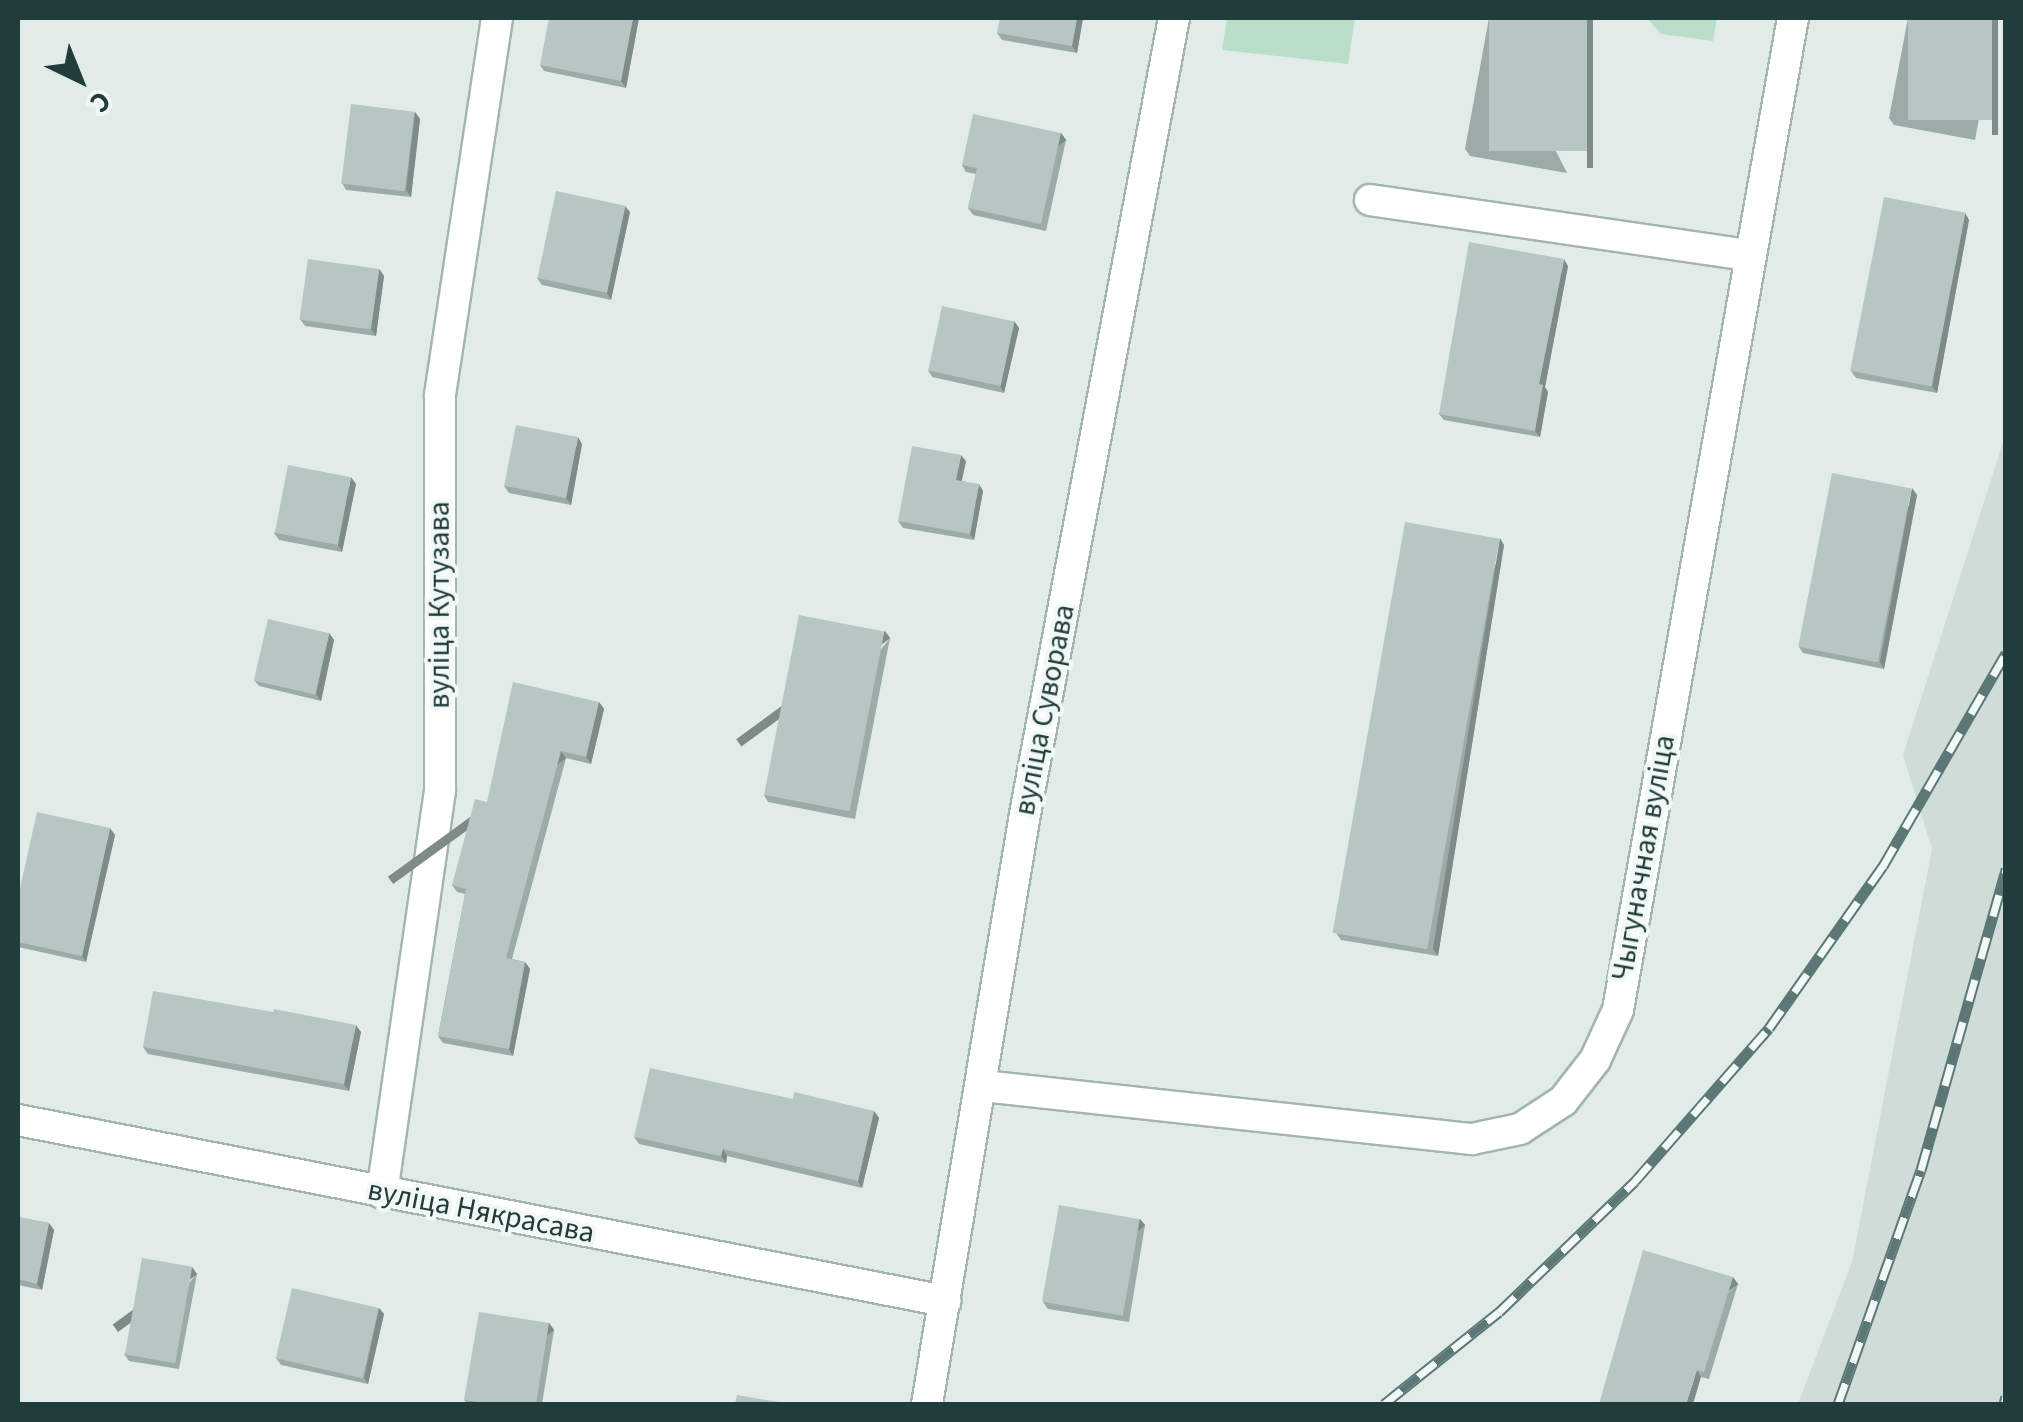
<!DOCTYPE html>
<meta charset="utf-8">
<style>
body{margin:0}
#map{position:relative;width:2023px;height:1422px;overflow:hidden;background:#e1ece9;font-family:"Source Sans 3",sans-serif}
div>[style]{position:absolute}
.built>*{inset:0;background:#cfdcd8}
.green>*{inset:0;background:#b9deca}
.roads{filter:drop-shadow(2px 0 #a4b4b1) drop-shadow(-2px 0 #a4b4b1) drop-shadow(0 2px #a4b4b1) drop-shadow(0 -2px #a4b4b1)}
.minor>*{height:30px;margin:-15px;padding:0 15px;transform-origin:15px;border-radius:15px;background:#fff}
.rail>*{height:11px;margin-top:-5.5px;transform-origin:0;background:repeating-linear-gradient(90deg,#f1f8f6 0 22px,#5b7877 0 44px);box-sizing:border-box;border-block:2px solid #5b7877}
.wall>*{inset:0;background:#9daba8}
.shaded-wall>*{inset:0;background:#7f8b88;transform-origin:0 0}
.building>*{inset:0;background:#b6c7c3;transform-origin:0 0}
span{translate:-50% -50%;white-space:nowrap;text-align:center;line-height:1.15;-webkit-text-stroke:8px #f1f8f6;paint-order:stroke}
.street-label{font-size:30px;color:#213d3b}
.frame{position:absolute;inset:0;border:20px solid #213d3b;pointer-events:none}
.north{position:absolute;left:30px;top:30px;width:100px;height:100px;-webkit-text-stroke:8px #f1f8f6;paint-order:stroke;rotate:137deg;font-size:28px;font-weight:700;line-height:40px;text-align:center;color:#213d3b}
.north::after{content:'';display:block;margin:auto;width:35px;height:45px;background:#213d3b;clip-path:polygon(50% 0,100% 100%,50% 72%,0 100%)}
</style>
<div id="map">
<div class="built">
<div style="clip-path:polygon(2005px 436px,2005px 1404px,1798px 1404px,1852px 1262px,1932px 849px,1903px 755px)"></div>
</div>
<div class="green">
<div style="clip-path:polygon(1227px 18px,1355px 18px,1348px 64px,1222px 50px)"></div>
<div style="clip-path:polygon(1647px 18px,1717px 18px,1713px 41px,1661px 34px)"></div>
</div>
<div class="roads">
<div class="minor">
<div style="left:1370px;top:200px;width:383px;rotate:8.3deg"></div>
<div style="left:983px;top:1086px;width:492px;rotate:6.2deg"></div>
<div style="left:1472px;top:1139px;width:49px;rotate:-11.8deg"></div>
<div style="left:1520px;top:1129px;width:51px;rotate:-33.1deg"></div>
<div style="left:1563px;top:1101px;width:52px;rotate:-52deg"></div>
<div style="left:1595px;top:1060px;width:55px;rotate:-65.3deg"></div>
<div style="left:1618px;top:1010px;width:1007px;rotate:-80deg"></div>
<div style="left:18px;top:1120px;width:945px;rotate:11.05deg"></div>
<div style="left:382px;top:1193px;width:407px;rotate:-81.8deg"></div>
<div style="left:440px;top:790px;width:395px;rotate:-90deg"></div>
<div style="left:440px;top:395px;width:381px;rotate:-81.4deg"></div>
<div style="left:927px;top:1404px;width:598px;rotate:-80.57deg"></div>
<div style="left:1025px;top:814px;width:810px;rotate:-79.4deg"></div>
</div>
</div>
<div class="rail">
<div style="left:1384px;top:1404px;width:147px;rotate:-38.7deg"></div>
<div style="left:1499px;top:1312px;width:189px;rotate:-43.9deg"></div>
<div style="left:1635px;top:1181px;width:203px;rotate:-48.8deg"></div>
<div style="left:1769px;top:1028px;width:198px;rotate:-54.9deg"></div>
<div style="left:1883px;top:866px;width:246px;rotate:-60deg"></div>
<div style="left:1838px;top:1404px;width:248px;rotate:-70.5deg"></div>
<div style="left:1921px;top:1170px;width:313px;rotate:-74.2deg"></div>
<div style="left:2004px;top:1404px;width:8px;rotate:-76deg"></div>
</div>
<div class="wall">
<div style="clip-path:polygon(639px 18px,626px 88px,544px 71px,540px 65px)"></div>
<div style="clip-path:polygon(1083px 18px,1077px 53px,1002px 40px,997px 33px)"></div>
<div style="clip-path:polygon(1489px 18px,1567px 173px,1470px 156px,1465px 149px)"></div>
<div style="clip-path:polygon(1908px 18px,1998px 18px,1975px 140px,1894px 125px,1889px 118px)"></div>
<div style="clip-path:polygon(415px 112px,420px 119px,411px 197px,346px 190px,342px 183px)"></div>
<div style="clip-path:polygon(1061px 133px,1066px 140px,1046px 231px,973px 215px,968px 208px,976px 174px,966px 172px,962px 165px)"></div>
<div style="clip-path:polygon(630px 212px,611px 300px,542px 285px,537px 278px)"></div>
<div style="clip-path:polygon(1965px 213px,1969px 220px,1937px 393px,1856px 378px,1851px 371px)"></div>
<div style="clip-path:polygon(1568px 266px,1545px 387px,1548px 392px,1540px 437px,1444px 420px,1439px 414px)"></div>
<div style="clip-path:polygon(379px 269px,384px 276px,376px 336px,305px 326px,300px 319px)"></div>
<div style="clip-path:polygon(1014px 321px,1019px 328px,1004px 393px,932px 377px,928px 370px)"></div>
<div style="clip-path:polygon(582px 444px,571px 505px,509px 493px,504px 486px)"></div>
<div style="clip-path:polygon(966px 461px,962px 481px,983px 491px,974px 540px,903px 528px,898px 521px)"></div>
<div style="clip-path:polygon(356px 484px,342px 552px,279px 540px,274px 533px)"></div>
<div style="clip-path:polygon(1917px 495px,1884px 669px,1803px 653px,1799px 647px)"></div>
<div style="clip-path:polygon(1504px 545px,1438px 956px,1341px 940px,1336px 933px)"></div>
<div style="clip-path:polygon(329px 633px,334px 640px,321px 701px,259px 686px,254px 680px)"></div>
<div style="clip-path:polygon(890px 638px,855px 819px,768px 802px,764px 795px)"></div>
<div style="clip-path:polygon(599px 702px,604px 709px,591px 764px,566px 758px,512px 959px,525px 962px,530px 969px,513px 1056px,443px 1043px,438px 1036px,465px 894px,457px 892px,452px 885px,487px 802px)"></div>
<div style="clip-path:polygon(115px 835px,86px 962px,18px 947px,18px 897px)"></div>
<div style="clip-path:polygon(361px 1032px,349px 1091px,148px 1054px,143px 1047px)"></div>
<div style="clip-path:polygon(793px 1099px,874px 1111px,879px 1118px,862px 1188px,727px 1156px,726px 1163px,639px 1144px,634px 1137px)"></div>
<div style="clip-path:polygon(18px 1217px,49px 1223px,54px 1230px,42px 1290px,18px 1285px)"></div>
<div style="clip-path:polygon(1140px 1219px,1145px 1225px,1129px 1322px,1048px 1309px,1043px 1302px)"></div>
<div style="clip-path:polygon(197px 1274px,179px 1369px,129px 1361px,124px 1354px)"></div>
<div style="clip-path:polygon(1738px 1284px,1709px 1379px,1701px 1377px,1599px 1404px)"></div>
<div style="clip-path:polygon(379px 1308px,384px 1314px,368px 1384px,281px 1365px,276px 1358px)"></div>
<div style="clip-path:polygon(549px 1323px,554px 1330px,542px 1404px,468px 1404px,464px 1400px)"></div>
</div>
<div class="shaded-wall">
<div style="clip-path:polygon(633px 18px,639px 18px,626px 88px,621px 81px)"></div>
<div style="clip-path:polygon(1077px 18px,1083px 18px,1077px 53px,1072px 46px)"></div>
<div style="left:1587px;top:18px;width:6px;height:150px"></div>
<div style="left:1992px;top:18px;width:6px;height:117px"></div>
<div style="clip-path:polygon(415px 112px,420px 119px,411px 197px,406px 190px)"></div>
<div style="left:1061px;top:133px;width:9px;height:93px;rotate:54deg"></div>
<div style="clip-path:polygon(625px 206px,630px 212px,611px 300px,607px 293px)"></div>
<div style="clip-path:polygon(1965px 213px,1969px 220px,1937px 393px,1932px 386px)"></div>
<div style="clip-path:polygon(1564px 259px,1568px 266px,1545px 387px,1548px 392px,1540px 437px,1535px 431px,1539px 384px)"></div>
<div style="clip-path:polygon(379px 269px,384px 276px,376px 336px,371px 329px)"></div>
<div style="clip-path:polygon(1014px 321px,1019px 328px,1004px 393px,1000px 386px)"></div>
<div style="clip-path:polygon(578px 437px,582px 444px,571px 505px,566px 498px)"></div>
<div style="clip-path:polygon(961px 455px,966px 461px,960px 487px,956px 480px)"></div>
<div style="clip-path:polygon(351px 477px,356px 484px,342px 552px,338px 545px)"></div>
<div style="clip-path:polygon(979px 484px,983px 491px,974px 540px,970px 534px)"></div>
<div style="clip-path:polygon(1912px 488px,1917px 495px,1884px 669px,1880px 662px)"></div>
<div style="clip-path:polygon(1500px 538px,1504px 545px,1438px 956px,1433px 949px)"></div>
<div style="left:885px;top:631px;width:9px;height:184px;rotate:54deg"></div>
<div style="clip-path:polygon(329px 633px,334px 640px,321px 701px,316px 694px)"></div>
<div style="clip-path:polygon(599px 702px,604px 709px,591px 764px,586px 757px)"></div>
<div style="left:561px;top:751px;width:9px;height:214px;rotate:54deg"></div>
<div style="clip-path:polygon(110px 828px,115px 835px,86px 962px,82px 956px)"></div>
<div style="clip-path:polygon(525px 962px,530px 969px,513px 1056px,509px 1049px)"></div>
<div style="clip-path:polygon(356px 1025px,361px 1032px,349px 1091px,344px 1084px)"></div>
<div style="clip-path:polygon(874px 1111px,879px 1118px,862px 1188px,858px 1181px)"></div>
<div style="clip-path:polygon(723px 1149px,727px 1156px,726px 1163px,721px 1156px)"></div>
<div style="left:1140px;top:1219px;width:8px;height:97px;rotate:50deg"></div>
<div style="clip-path:polygon(49px 1223px,54px 1230px,42px 1290px,37px 1284px)"></div>
<div style="left:192px;top:1267px;width:9px;height:98px;rotate:54deg"></div>
<div style="left:1733px;top:1277px;width:9px;height:99px;rotate:54deg"></div>
<div style="clip-path:polygon(379px 1308px,384px 1314px,368px 1384px,364px 1378px)"></div>
<div style="left:549px;top:1323px;width:9px;height:82px;rotate:54deg"></div>
<div style="clip-path:polygon(1697px 1370px,1701px 1377px,1693px 1404px,1686px 1404px)"></div>
</div>
<div class="building">
<div style="clip-path:polygon(549px 18px,633px 18px,621px 81px,540px 65px)"></div>
<div style="clip-path:polygon(1000px 18px,1077px 18px,1072px 46px,997px 33px)"></div>
<div style="left:1489px;top:18px;width:98px;height:133px"></div>
<div style="left:1908px;top:18px;width:84px;height:102px"></div>
<div style="left:351px;top:104px;width:64px;height:80px;rotate:7deg"></div>
<div style="clip-path:polygon(973px 114px,1061px 133px,1041px 224px,968px 208px,977px 168px,962px 165px)"></div>
<div style="left:556px;top:191px;width:71px;height:89px;rotate:12deg"></div>
<div style="left:1884px;top:197px;width:83px;height:177px;rotate:11deg"></div>
<div style="clip-path:polygon(1469px 242px,1564px 259px,1539px 384px,1543px 385px,1535px 431px,1439px 414px)"></div>
<div style="left:308px;top:259px;width:72px;height:61px;rotate:8deg"></div>
<div style="left:942px;top:306px;width:74px;height:66px;rotate:12deg"></div>
<div style="left:516px;top:425px;width:63px;height:62px;rotate:11deg"></div>
<div style="clip-path:polygon(912px 446px,961px 455px,956px 480px,979px 484px,970px 534px,898px 521px)"></div>
<div style="left:288px;top:465px;width:64px;height:69px;rotate:11deg"></div>
<div style="left:1832px;top:473px;width:81px;height:177px;rotate:11deg"></div>
<div style="left:1405px;top:522px;width:96px;height:417px;rotate:10deg"></div>
<div style="left:799px;top:615px;width:87px;height:183px;rotate:11deg"></div>
<div style="left:268px;top:619px;width:63px;height:63px;rotate:13deg"></div>
<div style="clip-path:polygon(513px 682px,599px 702px,586px 757px,561px 751px,506px 958px,525px 962px,509px 1049px,438px 1036px,466px 889px,452px 885px,475px 799px,487px 802px)"></div>
<div style="clip-path:polygon(37px 812px,110px 828px,82px 956px,18px 942px,18px 897px)"></div>
<div style="clip-path:polygon(153px 991px,273px 1012px,274px 1009px,356px 1025px,344px 1084px,143px 1047px)"></div>
<div style="clip-path:polygon(650px 1068px,793px 1099px,794px 1092px,874px 1111px,858px 1181px,723px 1149px,721px 1156px,634px 1137px)"></div>
<div style="left:1059px;top:1205px;width:82px;height:98px;rotate:10deg"></div>
<div style="clip-path:polygon(18px 1217px,49px 1223px,37px 1284px,18px 1279px)"></div>
<div style="clip-path:polygon(1643px 1250px,1733px 1277px,1704px 1372px,1697px 1370px,1686px 1404px,1599px 1404px)"></div>
<div style="left:142px;top:1258px;width:51px;height:98px;rotate:10deg"></div>
<div style="left:292px;top:1288px;width:89px;height:72px;rotate:13deg"></div>
<div style="clip-path:polygon(479px 1312px,549px 1323px,536px 1404px,493px 1404px,464px 1400px)"></div>
<div style="clip-path:polygon(737px 1395px,791px 1404px,735px 1404px)"></div>
</div>
<div class="street-label">
<span style="left:440px;top:605px;rotate:-90deg">вуліца Кутузава</span>
<span style="left:1045px;top:710px;rotate:-79deg">вуліца Суворава</span>
<span style="left:1644px;top:858px;rotate:-80deg">Чыгуначная вуліца</span>
<span style="left:481px;top:1212px;rotate:11deg">вуліца Някрасава</span>
</div>
<div class="frame"></div>
<div class="north">С</div>
</div>
